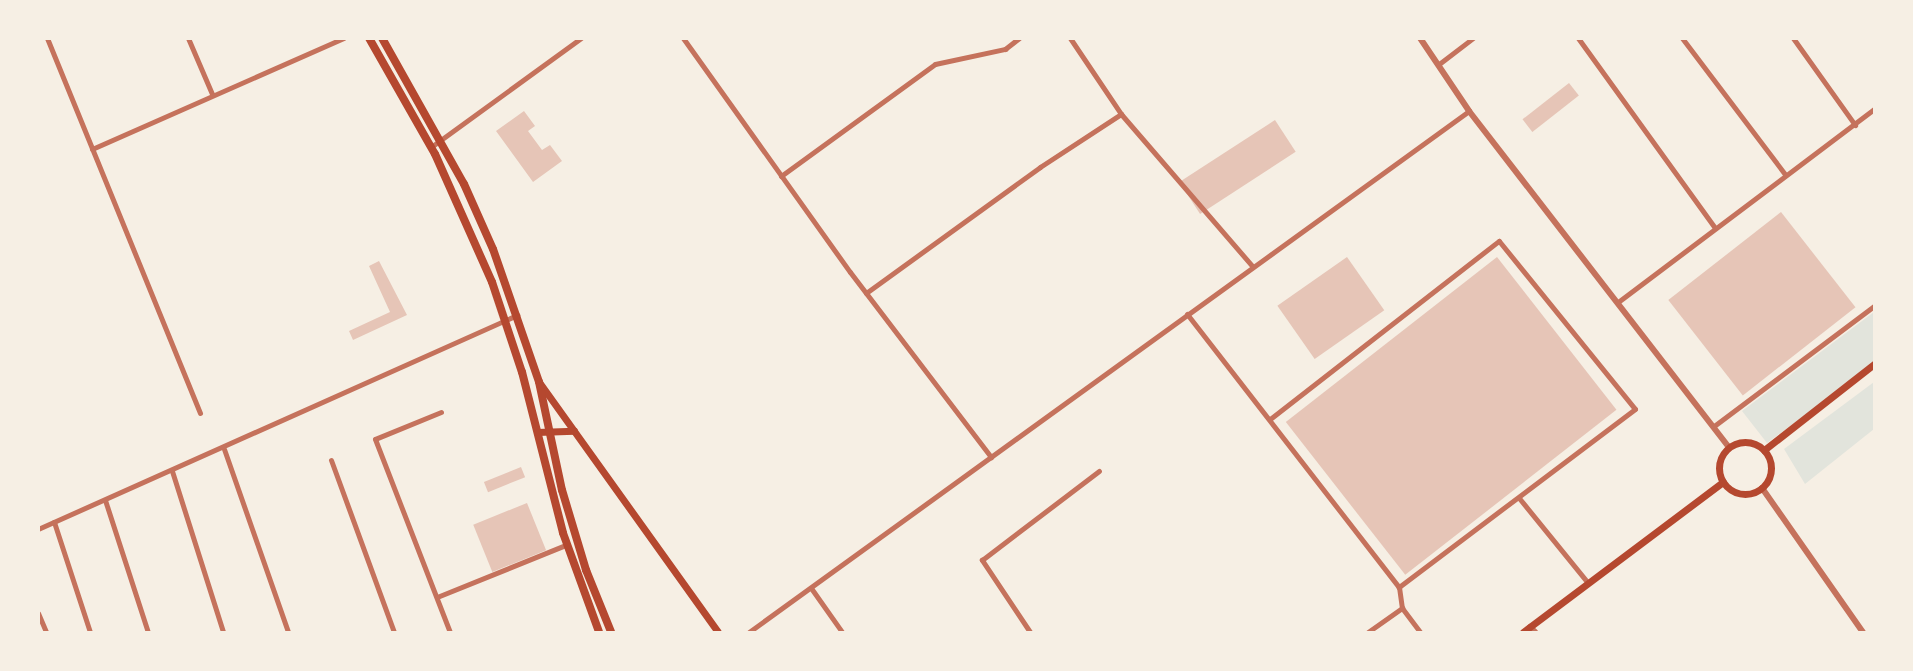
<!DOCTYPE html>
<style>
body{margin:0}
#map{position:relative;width:1913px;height:671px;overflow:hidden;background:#f6efe4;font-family:Helvetica,sans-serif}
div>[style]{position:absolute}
.green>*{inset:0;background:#e2e4dc}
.building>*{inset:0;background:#e6c5b7;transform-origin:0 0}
.minor>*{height:5px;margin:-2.5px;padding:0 2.5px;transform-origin:2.5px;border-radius:2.5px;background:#c5725c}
.tertiary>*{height:6px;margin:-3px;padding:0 3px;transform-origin:3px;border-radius:3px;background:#c5725c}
.secondary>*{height:7px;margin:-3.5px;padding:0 3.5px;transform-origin:3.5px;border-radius:3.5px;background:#b5482f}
.secondary>.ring{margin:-3.5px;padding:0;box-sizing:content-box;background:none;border:7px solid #b5482f;border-radius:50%}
.primary>*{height:8px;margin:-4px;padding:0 4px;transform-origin:4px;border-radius:4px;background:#b5482f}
span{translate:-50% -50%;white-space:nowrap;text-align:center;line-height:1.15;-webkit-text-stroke:7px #f6efe4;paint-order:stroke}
.frame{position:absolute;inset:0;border:40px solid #f6efe4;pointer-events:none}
</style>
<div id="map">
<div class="green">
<div style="clip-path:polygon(1874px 312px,1874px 364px,1767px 443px,1742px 411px)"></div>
<div style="clip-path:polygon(1874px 382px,1874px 429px,1805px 484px,1784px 449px)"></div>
</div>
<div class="building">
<div style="left:1569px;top:83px;width:16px;height:59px;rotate:52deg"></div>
<div style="clip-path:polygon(524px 111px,535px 126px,528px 131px,542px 150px,550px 145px,562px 161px,533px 182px,496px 131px)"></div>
<div style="left:1275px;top:120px;width:38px;height:114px;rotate:57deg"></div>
<div style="left:1781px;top:212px;width:121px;height:143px;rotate:52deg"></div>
<div style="left:1347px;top:257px;width:65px;height:85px;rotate:55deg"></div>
<div style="left:1497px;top:257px;width:194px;height:268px;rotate:52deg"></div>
<div style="clip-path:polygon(379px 261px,407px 315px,353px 340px,349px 331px,390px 312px,369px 266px)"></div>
<div style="left:521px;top:467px;width:11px;height:40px;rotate:68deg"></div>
<div style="left:527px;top:503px;width:51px;height:58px;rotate:68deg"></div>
</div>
<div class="minor">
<div style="left:47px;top:38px;width:405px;rotate:67.8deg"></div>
<div style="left:188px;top:38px;width:61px;rotate:66.8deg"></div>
<div style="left:683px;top:38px;width:287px;rotate:54.5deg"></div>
<div style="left:850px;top:272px;width:233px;rotate:52.7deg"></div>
<div style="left:1070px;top:38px;width:92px;rotate:56.1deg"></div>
<div style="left:1121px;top:114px;width:201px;rotate:49.2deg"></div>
<div style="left:1578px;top:38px;width:234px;rotate:54.2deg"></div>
<div style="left:1682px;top:38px;width:171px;rotate:52.9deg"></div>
<div style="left:1793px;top:38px;width:107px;rotate:54.5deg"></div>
<div style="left:1439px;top:64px;width:43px;rotate:-37.4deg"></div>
<div style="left:431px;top:147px;width:185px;rotate:-36deg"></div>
<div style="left:92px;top:149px;width:275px;rotate:-23.8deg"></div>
<div style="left:781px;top:176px;width:190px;rotate:-36deg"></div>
<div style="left:935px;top:64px;width:72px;rotate:-12.1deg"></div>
<div style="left:1005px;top:49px;width:18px;rotate:-38deg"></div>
<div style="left:866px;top:293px;width:215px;rotate:-35.9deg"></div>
<div style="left:1040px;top:167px;width:97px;rotate:-33.2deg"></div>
<div style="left:1618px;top:302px;width:321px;rotate:-37deg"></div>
<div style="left:1187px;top:314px;width:346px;rotate:52.2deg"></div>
<div style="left:441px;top:412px;width:71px;rotate:157.8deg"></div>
<div style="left:375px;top:439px;width:207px;rotate:68.8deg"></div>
<div style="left:1270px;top:419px;width:290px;rotate:-37.9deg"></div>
<div style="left:1499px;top:241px;width:216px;rotate:51deg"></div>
<div style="left:1635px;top:409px;width:296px;rotate:143deg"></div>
<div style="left:1399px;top:587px;width:21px;rotate:82deg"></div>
<div style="left:1714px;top:426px;width:200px;rotate:-36.9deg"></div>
<div style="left:224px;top:449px;width:194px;rotate:70.7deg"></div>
<div style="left:331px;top:460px;width:183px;rotate:69.9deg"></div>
<div style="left:172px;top:471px;width:169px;rotate:72.4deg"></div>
<div style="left:1519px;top:498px;width:109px;rotate:50.9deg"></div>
<div style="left:105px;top:500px;width:139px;rotate:72deg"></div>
<div style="left:54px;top:522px;width:116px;rotate:71.9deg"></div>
<div style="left:38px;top:529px;width:525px;rotate:-24.07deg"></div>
<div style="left:811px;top:588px;width:54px;rotate:54.8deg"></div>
<div style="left:437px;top:597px;width:141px;rotate:-22deg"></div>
<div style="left:38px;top:613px;width:21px;rotate:67deg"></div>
<div style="left:749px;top:632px;width:889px;rotate:-35.89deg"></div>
<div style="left:1030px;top:632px;width:87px;rotate:-123.7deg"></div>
<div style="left:982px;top:560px;width:147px;rotate:-37.3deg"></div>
<div style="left:1368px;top:632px;width:42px;rotate:-35.2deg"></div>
<div style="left:1402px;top:608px;width:30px;rotate:53deg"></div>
</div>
<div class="tertiary">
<div style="left:1420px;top:38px;width:88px;rotate:56.1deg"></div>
<div style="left:1469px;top:111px;width:425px;rotate:52.3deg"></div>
<div style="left:1762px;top:488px;width:176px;rotate:55deg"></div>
<div style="left:1530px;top:627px;width:7px;rotate:45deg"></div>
</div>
<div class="secondary">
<div style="left:539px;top:382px;width:307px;rotate:54.4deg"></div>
<div style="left:537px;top:432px;width:37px;rotate:-2deg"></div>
<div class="ring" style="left:1719px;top:442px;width:45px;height:45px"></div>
<div style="left:1764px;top:450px;width:140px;rotate:-38deg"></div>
<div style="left:1523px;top:632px;width:250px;rotate:-36.9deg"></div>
</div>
<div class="primary">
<div style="left:369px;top:38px;width:133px;rotate:60.4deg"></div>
<div style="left:435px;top:154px;width:140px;rotate:66deg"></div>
<div style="left:492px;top:282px;width:95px;rotate:71.6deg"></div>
<div style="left:522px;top:372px;width:166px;rotate:75.7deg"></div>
<div style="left:563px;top:533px;width:105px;rotate:70deg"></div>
<div style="left:382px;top:38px;width:167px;rotate:60.7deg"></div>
<div style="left:464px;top:184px;width:71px;rotate:66deg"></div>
<div style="left:493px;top:249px;width:141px;rotate:70.9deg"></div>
<div style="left:539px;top:382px;width:110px;rotate:78deg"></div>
<div style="left:562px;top:490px;width:84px;rotate:73.3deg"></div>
<div style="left:586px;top:570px;width:67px;rotate:68deg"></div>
</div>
<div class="frame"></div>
</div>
